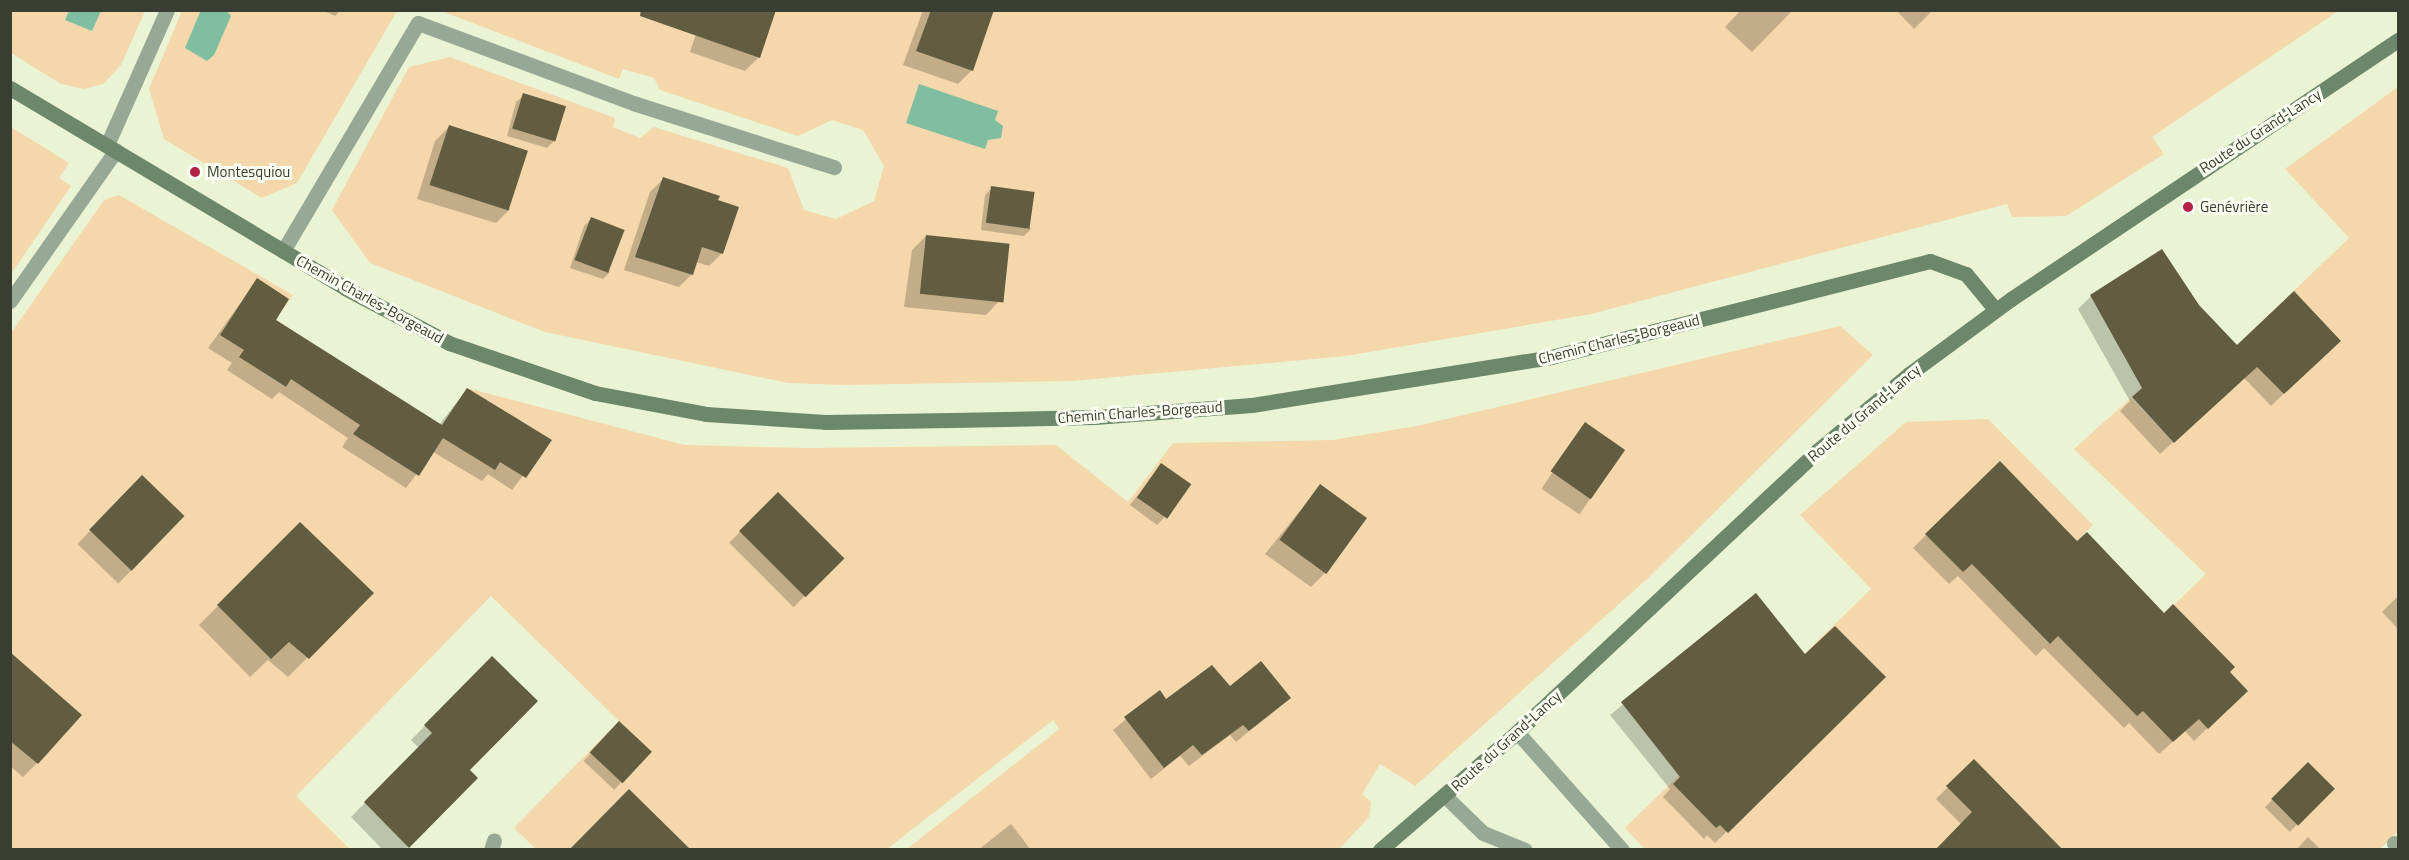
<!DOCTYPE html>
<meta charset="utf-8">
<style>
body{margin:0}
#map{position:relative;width:2409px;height:860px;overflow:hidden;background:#eaf4d5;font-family:"Titillium Web",sans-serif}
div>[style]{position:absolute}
.green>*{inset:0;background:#f4d7aa}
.water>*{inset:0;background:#7fbea1}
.shadow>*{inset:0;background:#0003;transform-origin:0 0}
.building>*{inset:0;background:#625d41;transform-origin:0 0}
.lane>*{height:15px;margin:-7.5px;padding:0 7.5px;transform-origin:7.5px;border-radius:7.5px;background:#97a995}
.street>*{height:15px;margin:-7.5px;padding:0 7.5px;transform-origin:7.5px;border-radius:7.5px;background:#97a995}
.secondary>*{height:15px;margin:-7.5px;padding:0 7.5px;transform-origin:7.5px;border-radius:7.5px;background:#6c876a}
.dots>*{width:16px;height:16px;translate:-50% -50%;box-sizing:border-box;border:3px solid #fafef2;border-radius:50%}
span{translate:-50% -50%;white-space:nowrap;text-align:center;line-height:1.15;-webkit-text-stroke:6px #fafef2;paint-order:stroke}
.street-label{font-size:15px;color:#3a3d31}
.poi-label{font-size:15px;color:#3a3d31}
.left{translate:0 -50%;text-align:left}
.frame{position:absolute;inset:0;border:12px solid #3a3d31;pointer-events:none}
</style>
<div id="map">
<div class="green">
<div style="clip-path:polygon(10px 11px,145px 11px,121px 65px,103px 84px,84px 89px,61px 84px,11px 53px)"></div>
<div style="clip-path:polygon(182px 11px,397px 11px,297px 183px,262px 198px,164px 139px,149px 89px)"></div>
<div style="clip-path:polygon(441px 11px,2338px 11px,2152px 137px,2164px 154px,2066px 216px,2012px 217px,2007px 204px,1591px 314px,1346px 356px,1072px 381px,843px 385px,788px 383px,545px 332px,370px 263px,332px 210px,409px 67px,450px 57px,615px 118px,613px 127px,640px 138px,654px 127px,788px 168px,804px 210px,836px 219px,874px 201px,884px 166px,863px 130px,832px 120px,798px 136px,660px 90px,654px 78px,623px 69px,619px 79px)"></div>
<div style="clip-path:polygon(2398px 87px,2398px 832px,2379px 850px,1646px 850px,1625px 828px,1871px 589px,1800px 515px,1906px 422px,1988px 419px,2093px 525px,2012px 605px,2049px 644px,2079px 615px,2121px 656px,2206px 574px,2074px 449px,2131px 398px,2174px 443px,2215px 404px,2237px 345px,2349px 238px,2285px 169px)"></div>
<div style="clip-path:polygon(11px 127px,69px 163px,59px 178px,71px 186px,11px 274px)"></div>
<div style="clip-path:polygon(119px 195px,293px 295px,276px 319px,290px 329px,263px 373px,285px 387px,291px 379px,341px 412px,383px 388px,354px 434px,419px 476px,444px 437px,482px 442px,446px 419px,467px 388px,685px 445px,808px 448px,1056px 445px,1128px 502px,1173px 443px,1333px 440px,1417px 426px,1840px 326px,1873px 355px,1647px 579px,1415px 786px,1380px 764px,1362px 794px,1371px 802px,1369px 817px,1339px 849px,907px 849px,1059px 729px,1053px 720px,887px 849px,536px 849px,514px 828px,619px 721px,491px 596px,296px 796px,350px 849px,11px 850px,11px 333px,104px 200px)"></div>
</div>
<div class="water">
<div style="clip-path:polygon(201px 10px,227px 11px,231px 16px,214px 55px,207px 61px,185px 48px)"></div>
<div style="clip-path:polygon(69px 11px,69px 10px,101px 11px,92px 31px,65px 20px)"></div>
<div style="clip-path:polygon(919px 84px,998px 111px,995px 120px,1003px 126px,1001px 138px,988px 140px,985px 149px,906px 123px)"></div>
</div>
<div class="shadow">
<div style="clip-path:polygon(322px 10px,341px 10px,335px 16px)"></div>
<div style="clip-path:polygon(704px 10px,759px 57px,745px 71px,690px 52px)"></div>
<div style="clip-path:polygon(923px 10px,993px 10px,972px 70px,958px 84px,903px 65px)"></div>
<div style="clip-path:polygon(1741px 10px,1793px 10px,1752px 52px,1725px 27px)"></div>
<div style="clip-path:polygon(1896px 10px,1933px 10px,1914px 29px)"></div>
<div style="clip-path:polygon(524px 95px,554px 141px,547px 148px,507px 136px,516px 102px)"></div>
<div style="clip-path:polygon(449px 127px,510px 209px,496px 223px,417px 199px,435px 141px)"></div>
<div style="clip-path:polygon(663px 179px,716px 201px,722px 253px,709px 266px,696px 262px,692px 274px,679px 287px,624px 270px,650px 192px)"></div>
<div style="clip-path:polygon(992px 188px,1031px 229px,1024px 236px,981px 230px,985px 195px)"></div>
<div style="clip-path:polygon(591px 219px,610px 272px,603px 279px,570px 268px,584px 226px)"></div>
<div style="clip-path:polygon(926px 236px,1000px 300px,986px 315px,904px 307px,912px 250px)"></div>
<div style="clip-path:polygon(257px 280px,274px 320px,439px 425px,467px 389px,550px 440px,512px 490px,488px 474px,482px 481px,433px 452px,406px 488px,342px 447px,348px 438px,279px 392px,272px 399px,227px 370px,232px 363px,208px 348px)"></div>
<div style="clip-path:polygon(2091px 296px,2198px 306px,2237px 347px,2326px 353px,2271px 406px,2244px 378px,2160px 454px,2120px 411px,2130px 401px,2078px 309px)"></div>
<div style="left:1585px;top:424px;width:46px;height:78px;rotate:34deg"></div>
<div style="clip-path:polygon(1161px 465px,1164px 518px,1157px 525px,1130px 505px)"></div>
<div style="left:142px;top:477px;width:57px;height:93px;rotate:44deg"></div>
<div style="clip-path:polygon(1320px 486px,1325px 573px,1311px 587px,1265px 554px)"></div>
<div style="left:778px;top:494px;width:91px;height:69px;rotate:45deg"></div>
<div style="clip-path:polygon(300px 524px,372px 593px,288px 677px,268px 660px,250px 677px,199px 625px)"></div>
<div style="clip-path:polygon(1926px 535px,2077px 543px,2164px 615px,2246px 691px,2194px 741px,2185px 731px,2159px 754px,2129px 723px,2124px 728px,2044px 648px,2036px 656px,1958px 576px,1949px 584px,1913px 548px)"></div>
<div style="clip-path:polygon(1756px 595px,1805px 657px,1884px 677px,1715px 843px,1707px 835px,1704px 839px,1663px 797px,1670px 789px,1610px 715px)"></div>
<div style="clip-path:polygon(2398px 596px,2398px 629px,2382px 612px)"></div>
<div style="clip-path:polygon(492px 658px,468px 770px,476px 778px,405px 850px,383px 850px,351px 817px,419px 748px,411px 740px)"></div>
<div style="clip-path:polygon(10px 659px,37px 763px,23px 777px,10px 766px)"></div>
<div style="clip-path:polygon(1230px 688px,1289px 698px,1236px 742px,1230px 735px,1189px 766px,1180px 756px,1151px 779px,1113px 730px,1159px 692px,1166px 701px)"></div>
<div style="left:619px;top:723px;width:42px;height:52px;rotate:43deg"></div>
<div style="clip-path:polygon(1974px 761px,2055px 844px,2050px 850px,1938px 850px,1962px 825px,1936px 799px)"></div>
<div style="left:2308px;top:764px;width:35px;height:61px;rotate:45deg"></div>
<div style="clip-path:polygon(629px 792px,680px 842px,672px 850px,573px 850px)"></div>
<div style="clip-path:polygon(1011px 824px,1031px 850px,978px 850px)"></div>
<div style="clip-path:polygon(2308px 837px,2321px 850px,2296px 850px)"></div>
</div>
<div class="building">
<div style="clip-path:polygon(641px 10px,776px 10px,760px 58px,640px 16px)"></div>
<div style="clip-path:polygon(931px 10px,994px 10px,973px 71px,916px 51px)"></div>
<div style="left:523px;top:93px;width:45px;height:37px;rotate:17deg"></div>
<div style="left:449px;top:125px;width:83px;height:63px;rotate:18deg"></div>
<div style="clip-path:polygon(663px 177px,720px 196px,718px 200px,739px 207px,723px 254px,702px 247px,693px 275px,635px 257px)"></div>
<div style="left:991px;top:186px;width:44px;height:37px;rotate:8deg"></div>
<div style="left:591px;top:217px;width:36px;height:46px;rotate:21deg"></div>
<div style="left:926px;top:235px;width:84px;height:59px;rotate:6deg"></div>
<div style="clip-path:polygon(2162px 249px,2199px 305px,2237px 345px,2294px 291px,2341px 341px,2284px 394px,2257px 367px,2174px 443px,2132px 397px,2142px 388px,2090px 295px)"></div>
<div style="clip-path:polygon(257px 278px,289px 299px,276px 320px,442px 425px,467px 388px,552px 440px,526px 478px,500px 462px,495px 470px,443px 438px,419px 476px,353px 434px,360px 425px,291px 379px,286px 387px,239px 357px,244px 350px,220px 335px)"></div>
<div style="left:1585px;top:422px;width:49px;height:60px;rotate:35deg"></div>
<div style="clip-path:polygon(2000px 461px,2077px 541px,2087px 532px,2164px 613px,2173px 604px,2235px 667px,2230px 672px,2248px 691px,2208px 729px,2199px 719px,2173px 742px,2143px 711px,2137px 716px,2058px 636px,2050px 644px,1972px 564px,1963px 572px,1925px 534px)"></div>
<div style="left:1161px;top:463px;width:37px;height:42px;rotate:35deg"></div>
<div style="left:142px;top:475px;width:59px;height:76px;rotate:44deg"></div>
<div style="left:1320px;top:484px;width:58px;height:69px;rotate:36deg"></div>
<div style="left:778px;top:492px;width:94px;height:55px;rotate:45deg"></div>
<div style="clip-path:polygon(300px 522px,374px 593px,309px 659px,289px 642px,271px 659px,217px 605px)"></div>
<div style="clip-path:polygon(1756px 593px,1805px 654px,1835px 626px,1886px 677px,1728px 833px,1720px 825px,1716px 828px,1673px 784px,1680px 777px,1621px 702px)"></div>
<div style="clip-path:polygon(10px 652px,82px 715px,38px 764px,10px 741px)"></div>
<div style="clip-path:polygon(492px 656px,538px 701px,470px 770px,478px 778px,409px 848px,364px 802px,432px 733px,424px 725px)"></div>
<div style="clip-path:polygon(1261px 661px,1291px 698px,1249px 731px,1243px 725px,1202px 755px,1193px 745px,1164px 768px,1124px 717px,1160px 690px,1166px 699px,1212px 665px,1230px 686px)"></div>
<div style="left:619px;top:721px;width:45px;height:43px;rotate:43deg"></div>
<div style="clip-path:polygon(1974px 759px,2062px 849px,1936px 849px,1972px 812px,1946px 786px)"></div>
<div style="left:2308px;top:762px;width:38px;height:52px;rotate:45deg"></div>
<div style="clip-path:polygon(629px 789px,690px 849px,570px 849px)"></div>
</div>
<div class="lane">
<div style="left:107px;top:145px;width:148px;rotate:-66deg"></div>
<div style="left:1444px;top:795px;width:54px;rotate:44.3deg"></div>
<div style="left:1483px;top:833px;width:45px;rotate:22deg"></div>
<div style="left:2394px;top:843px;width:6px;rotate:51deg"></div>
<div style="left:491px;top:850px;width:10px;rotate:-73deg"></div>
</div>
<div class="street">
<div style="left:283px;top:251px;width:265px;rotate:-59.4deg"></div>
<div style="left:418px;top:23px;width:229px;rotate:20.4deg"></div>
<div style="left:633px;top:103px;width:211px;rotate:17.7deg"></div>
<div style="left:10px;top:301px;width:184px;rotate:-54.9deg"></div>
<div style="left:1517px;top:732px;width:158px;rotate:48.3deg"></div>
</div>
<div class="secondary">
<div style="left:10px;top:88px;width:390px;rotate:30.8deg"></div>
<div style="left:345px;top:288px;width:118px;rotate:27.9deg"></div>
<div style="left:449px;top:343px;width:154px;rotate:18.9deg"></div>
<div style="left:595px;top:393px;width:113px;rotate:10.7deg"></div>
<div style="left:706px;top:414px;width:119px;rotate:3.8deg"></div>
<div style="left:825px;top:422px;width:127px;rotate:-0.9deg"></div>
<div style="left:952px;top:420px;width:143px;rotate:-1.2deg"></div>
<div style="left:1095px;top:417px;width:157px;rotate:-4.4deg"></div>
<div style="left:1252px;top:405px;width:303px;rotate:-9.1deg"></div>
<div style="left:1551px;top:357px;width:391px;rotate:-14.2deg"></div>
<div style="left:1930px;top:261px;width:38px;rotate:20deg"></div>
<div style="left:1966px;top:274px;width:45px;rotate:50.4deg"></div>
<div style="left:1380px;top:850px;width:181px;rotate:-40.7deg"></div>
<div style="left:1517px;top:732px;width:411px;rotate:-43.1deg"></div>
<div style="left:1817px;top:451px;width:120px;rotate:-39.9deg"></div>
<div style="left:1909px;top:374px;width:127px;rotate:-36.3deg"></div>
<div style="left:2011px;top:299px;width:466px;rotate:-33.8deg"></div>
</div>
<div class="dots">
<div style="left:195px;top:172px;background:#b32146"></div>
<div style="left:2188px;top:207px;background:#b32146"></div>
</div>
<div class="street-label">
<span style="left:2260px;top:131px;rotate:-33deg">Route du Grand-Lancy</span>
<span style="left:370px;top:299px;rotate:29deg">Chemin Charles-Borgeaud</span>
<span style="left:1619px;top:339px;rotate:-14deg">Chemin Charles-Borgeaud</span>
<span style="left:1140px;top:412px;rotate:-4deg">Chemin Charles-Borgeaud</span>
<span style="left:1864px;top:413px;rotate:-40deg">Route du Grand-Lancy</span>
<span style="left:1506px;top:741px;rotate:-42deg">Route du Grand-Lancy</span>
</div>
<div class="poi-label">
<span class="left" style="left:207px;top:172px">Montesquiou</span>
<span class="left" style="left:2200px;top:207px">Genévrière</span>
</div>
<div class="frame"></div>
</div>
